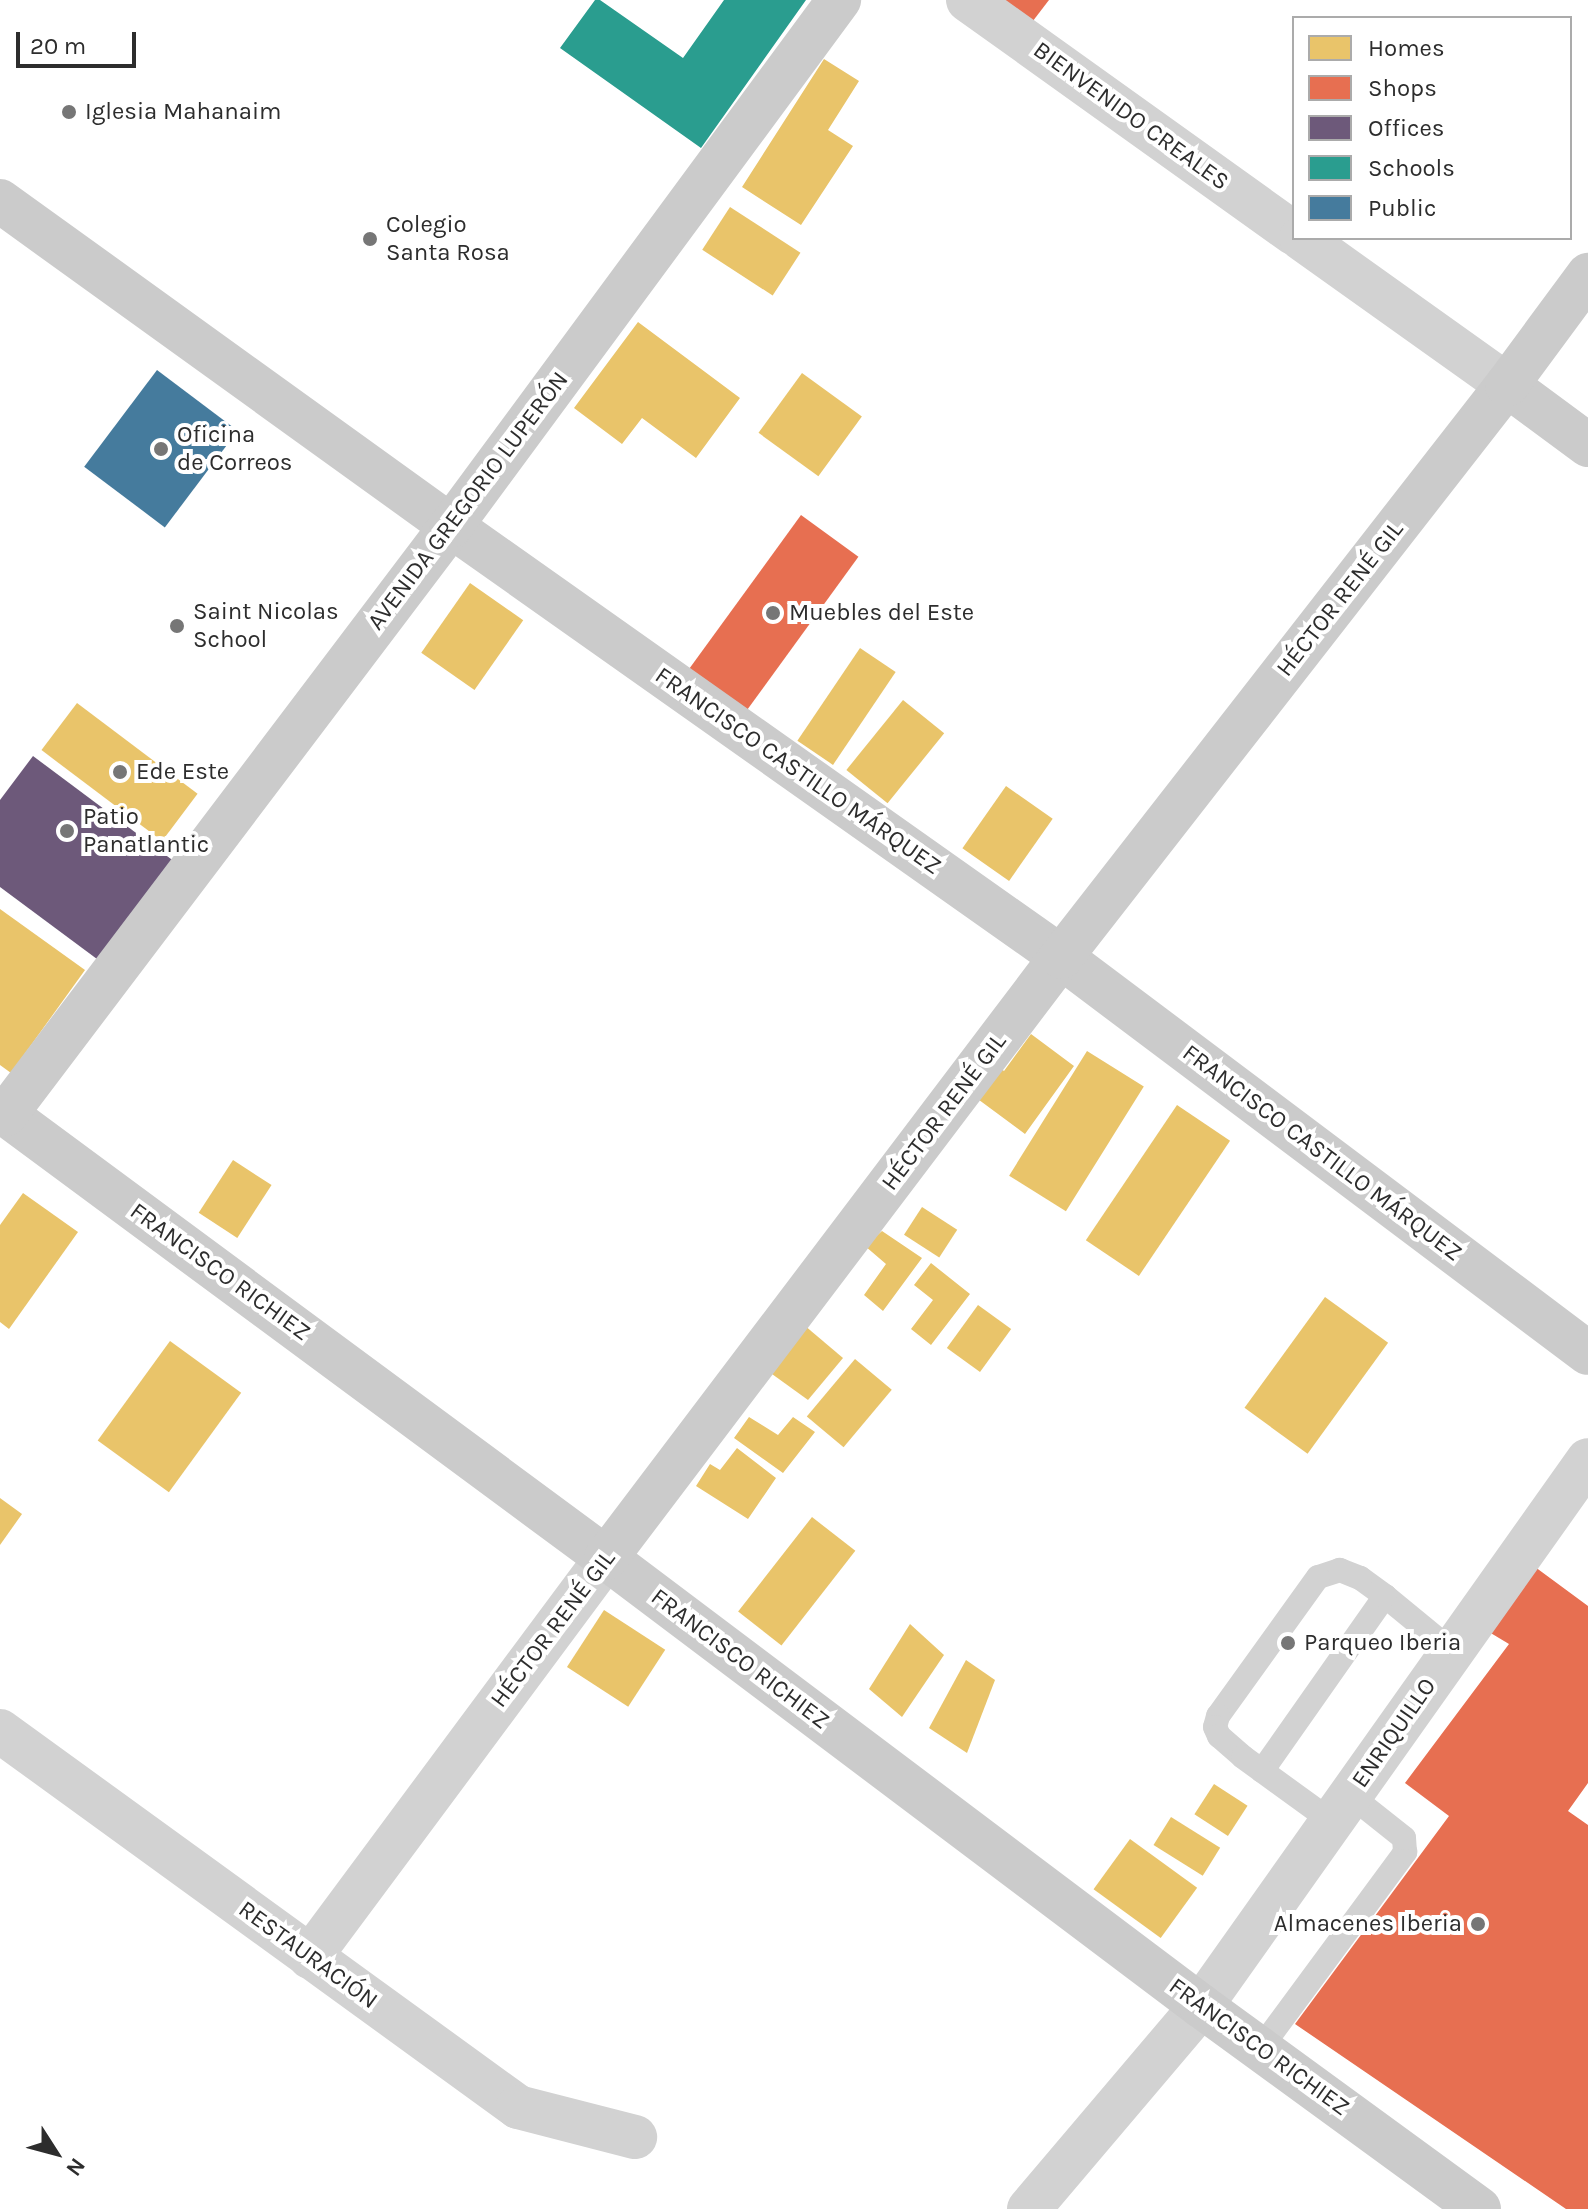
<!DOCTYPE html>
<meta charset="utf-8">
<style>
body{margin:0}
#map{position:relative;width:1588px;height:2209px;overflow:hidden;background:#fff;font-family:Karla,sans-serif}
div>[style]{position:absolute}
.homes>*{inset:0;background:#e9c46a;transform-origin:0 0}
.shops>*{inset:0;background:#e76f51;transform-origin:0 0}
.offices>*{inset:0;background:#6d597a}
.schools>*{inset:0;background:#2a9d8f}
.public>*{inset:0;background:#457b9d;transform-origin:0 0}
.lane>*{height:24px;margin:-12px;padding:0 12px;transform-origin:12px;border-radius:12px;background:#d2d2d2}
.street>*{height:44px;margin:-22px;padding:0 22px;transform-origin:22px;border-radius:22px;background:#d2d2d2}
.secondary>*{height:44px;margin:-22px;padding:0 22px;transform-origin:22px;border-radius:22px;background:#cbcbcb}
.dots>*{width:22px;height:22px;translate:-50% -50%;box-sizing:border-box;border:4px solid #fff;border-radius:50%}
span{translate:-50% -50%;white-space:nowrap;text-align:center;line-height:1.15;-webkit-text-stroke:8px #fff;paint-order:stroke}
.poi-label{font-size:24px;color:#2d2d2d}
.left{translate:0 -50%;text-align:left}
.right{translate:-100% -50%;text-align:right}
.street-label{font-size:24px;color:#2d2d2d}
.legend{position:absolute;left:1292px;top:16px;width:280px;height:224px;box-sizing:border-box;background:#fff;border:2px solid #ababab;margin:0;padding:10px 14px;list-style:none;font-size:24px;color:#2d2d2d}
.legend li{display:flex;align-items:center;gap:16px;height:40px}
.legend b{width:40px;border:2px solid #ababab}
.north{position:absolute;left:16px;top:2113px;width:80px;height:80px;-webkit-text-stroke:6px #fff;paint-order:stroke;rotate:126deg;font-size:22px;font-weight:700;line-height:32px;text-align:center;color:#2d2d2d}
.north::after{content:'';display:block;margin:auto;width:28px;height:36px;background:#2d2d2d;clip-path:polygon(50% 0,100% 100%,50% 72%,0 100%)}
.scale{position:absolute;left:16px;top:32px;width:120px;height:36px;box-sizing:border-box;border:4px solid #2d2d2d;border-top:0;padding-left:10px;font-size:24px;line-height:28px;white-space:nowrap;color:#2d2d2d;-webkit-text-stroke:6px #fff;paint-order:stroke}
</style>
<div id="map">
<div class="homes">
<div style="clip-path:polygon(824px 59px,859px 81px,828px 130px,853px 146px,801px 225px,742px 187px)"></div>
<div style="left:730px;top:207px;width:84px;height:51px;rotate:33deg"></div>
<div style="clip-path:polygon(638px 322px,740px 398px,696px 458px,642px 418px,622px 444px,574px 408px)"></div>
<div style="left:802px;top:373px;width:74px;height:74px;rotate:36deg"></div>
<div style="left:470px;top:583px;width:65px;height:85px;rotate:35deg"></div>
<div style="left:860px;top:648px;width:43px;height:112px;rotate:34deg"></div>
<div style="left:903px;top:700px;width:53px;height:90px;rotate:39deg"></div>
<div style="left:77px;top:703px;width:151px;height:59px;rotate:37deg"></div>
<div style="left:1006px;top:786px;width:57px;height:76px;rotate:35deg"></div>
<div style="clip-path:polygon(0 909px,85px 970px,11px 1073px,0 1065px)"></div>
<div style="clip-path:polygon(1031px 1034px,1074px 1066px,1025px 1134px,971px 1094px,993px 1063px,1004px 1071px)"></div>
<div style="left:1087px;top:1051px;width:67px;height:147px;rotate:32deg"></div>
<div style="left:1177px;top:1105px;width:64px;height:163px;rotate:34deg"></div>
<div style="left:233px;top:1160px;width:46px;height:63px;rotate:33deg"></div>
<div style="clip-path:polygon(23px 1193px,78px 1232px,9px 1329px,0 1322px,0 1225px)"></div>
<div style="left:922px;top:1207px;width:42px;height:33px;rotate:33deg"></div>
<div style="clip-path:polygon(882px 1231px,922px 1258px,883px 1311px,864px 1295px,886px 1264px,865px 1246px)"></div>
<div style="clip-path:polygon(931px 1263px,970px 1294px,931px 1345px,911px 1329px,933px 1300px,914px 1285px)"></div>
<div style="left:1325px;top:1297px;width:78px;height:137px;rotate:36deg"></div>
<div style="left:978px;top:1305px;width:41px;height:53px;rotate:36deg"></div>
<div style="clip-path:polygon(804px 1325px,843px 1358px,808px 1400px,772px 1374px)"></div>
<div style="left:170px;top:1341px;width:88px;height:123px;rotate:36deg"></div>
<div style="left:855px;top:1359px;width:48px;height:75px;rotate:40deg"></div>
<div style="clip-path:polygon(749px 1417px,778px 1435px,793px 1417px,815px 1432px,783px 1473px,734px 1438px)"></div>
<div style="clip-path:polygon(737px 1448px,776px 1478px,748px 1519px,696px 1486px,710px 1464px,720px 1470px)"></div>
<div style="clip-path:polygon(0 1498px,22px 1514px,0 1545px)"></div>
<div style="left:812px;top:1517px;width:55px;height:120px;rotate:38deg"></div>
<div style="left:604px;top:1610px;width:73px;height:68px;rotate:33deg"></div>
<div style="clip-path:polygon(910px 1624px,944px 1655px,902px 1717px,869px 1689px)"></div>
<div style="clip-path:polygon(966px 1660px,995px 1680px,967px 1753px,929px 1728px)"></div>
<div style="left:1214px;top:1784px;width:40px;height:36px;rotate:33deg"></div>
<div style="left:1171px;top:1817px;width:58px;height:33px;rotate:32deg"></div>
<div style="left:1130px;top:1839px;width:83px;height:62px;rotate:36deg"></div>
</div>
<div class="shops">
<div style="clip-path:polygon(986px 0,1049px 0,1026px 30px)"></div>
<div style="left:801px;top:515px;width:71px;height:192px;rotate:36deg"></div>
<div style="clip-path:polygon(1531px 1564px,1588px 1606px,1588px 1783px,1568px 1811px,1588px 1825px,1588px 2209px,1566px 2209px,1295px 2024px,1449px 1816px,1405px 1783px,1509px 1644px,1484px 1629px)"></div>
</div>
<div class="offices">
<div style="clip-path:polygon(33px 756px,175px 862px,101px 962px,0 887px,0 800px)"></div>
</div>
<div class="schools">
<div style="clip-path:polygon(595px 0,600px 0,683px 58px,724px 0,806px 0,701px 148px,560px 48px)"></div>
</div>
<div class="public">
<div style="left:157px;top:370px;width:101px;height:121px;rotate:37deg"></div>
</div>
<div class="lane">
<div style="left:1385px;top:1596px;width:87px;rotate:39.4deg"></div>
<div style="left:1262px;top:1771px;width:214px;rotate:-54.9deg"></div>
<div style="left:1385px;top:1596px;width:31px;rotate:-144deg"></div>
<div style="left:1360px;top:1578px;width:22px;rotate:-158deg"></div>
<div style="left:1340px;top:1570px;width:23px;rotate:162deg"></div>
<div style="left:1318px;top:1577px;width:171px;rotate:125.7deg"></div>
<div style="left:1218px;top:1716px;width:11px;rotate:105deg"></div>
<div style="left:1215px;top:1727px;width:10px;rotate:66deg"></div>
<div style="left:1219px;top:1736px;width:32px;rotate:41deg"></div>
<div style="left:1243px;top:1757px;width:109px;rotate:36deg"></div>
<div style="left:1260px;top:2049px;width:245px;rotate:-53.6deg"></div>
<div style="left:1405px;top:1852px;width:14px;rotate:-94deg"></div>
<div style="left:1404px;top:1838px;width:69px;rotate:-141.5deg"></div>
</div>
<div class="street">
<div style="left:968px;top:0;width:401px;rotate:35.6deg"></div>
<div style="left:1301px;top:238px;width:253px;rotate:35.5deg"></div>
<div style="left:0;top:1731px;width:640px;rotate:35.97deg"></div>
<div style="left:518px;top:2107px;width:121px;rotate:14.4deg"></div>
<div style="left:310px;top:1957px;width:497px;rotate:-53.4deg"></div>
<div style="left:1029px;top:2209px;width:266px;rotate:-49.7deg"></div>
<div style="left:1201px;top:2006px;width:669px;rotate:-54.67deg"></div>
</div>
<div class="secondary">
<div style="left:0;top:201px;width:556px;rotate:35.78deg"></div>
<div style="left:451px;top:526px;width:747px;rotate:35.24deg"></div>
<div style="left:1061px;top:957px;width:659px;rotate:36.92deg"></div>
<div style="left:1507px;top:385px;width:101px;rotate:36.5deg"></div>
<div style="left:0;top:1110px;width:754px;rotate:36.47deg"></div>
<div style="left:606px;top:1558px;width:745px;rotate:36.98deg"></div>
<div style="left:1201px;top:2006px;width:344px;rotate:36.1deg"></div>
<div style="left:6px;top:1114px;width:737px;rotate:-52.88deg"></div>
<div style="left:451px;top:526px;width:654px;rotate:-53.59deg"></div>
<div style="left:606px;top:1558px;width:754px;rotate:-52.87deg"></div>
<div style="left:1061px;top:957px;width:725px;rotate:-52.06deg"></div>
<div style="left:1507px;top:385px;width:137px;rotate:-53.6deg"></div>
</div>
<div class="dots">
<div style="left:69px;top:112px;background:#767676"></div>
<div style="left:370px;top:239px;background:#767676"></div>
<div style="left:161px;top:449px;background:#767676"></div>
<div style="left:773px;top:613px;background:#767676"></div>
<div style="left:177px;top:626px;background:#767676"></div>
<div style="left:120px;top:772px;background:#767676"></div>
<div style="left:67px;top:831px;background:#767676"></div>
<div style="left:1288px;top:1643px;background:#767676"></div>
<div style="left:1478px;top:1924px;background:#767676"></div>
</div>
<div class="poi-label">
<span class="left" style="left:85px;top:112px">Iglesia Mahanaim</span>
<span class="left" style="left:386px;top:239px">Colegio<br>Santa Rosa</span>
<span class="left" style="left:177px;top:449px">Oficina<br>de Correos</span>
<span class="left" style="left:193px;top:626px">Saint Nicolas<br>School</span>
<span class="left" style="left:789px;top:613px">Muebles del Este</span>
<span class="left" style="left:136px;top:772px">Ede Este</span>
<span class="left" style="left:83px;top:831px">Patio<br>Panatlantic</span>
<span class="left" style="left:1304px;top:1643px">Parqueo Iberia</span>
<span class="right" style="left:1462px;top:1924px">Almacenes Iberia</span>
</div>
<div class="street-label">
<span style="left:1131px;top:116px;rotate:36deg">BIENVENIDO CREALES</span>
<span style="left:468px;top:501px;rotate:-53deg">AVENIDA GREGORIO LUPERÓN</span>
<span style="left:1340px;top:599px;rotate:-52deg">HÉCTOR RENÉ GIL</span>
<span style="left:798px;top:771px;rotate:35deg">FRANCISCO CASTILLO MÁRQUEZ</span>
<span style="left:944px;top:1112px;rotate:-53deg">HÉCTOR RENÉ GIL</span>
<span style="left:1322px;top:1153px;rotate:37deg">FRANCISCO CASTILLO MÁRQUEZ</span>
<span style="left:220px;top:1272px;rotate:36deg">FRANCISCO RICHIEZ</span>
<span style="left:553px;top:1629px;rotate:-53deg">HÉCTOR RENÉ GIL</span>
<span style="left:740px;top:1659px;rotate:37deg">FRANCISCO RICHIEZ</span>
<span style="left:1394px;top:1733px;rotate:-55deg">ENRIQUILLO</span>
<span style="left:308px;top:1955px;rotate:36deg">RESTAURACIÓN</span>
<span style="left:1259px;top:2047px;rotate:36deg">FRANCISCO RICHIEZ</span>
</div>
<ul class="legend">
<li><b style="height:22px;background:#e9c46a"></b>Homes</li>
<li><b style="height:22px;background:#e76f51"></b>Shops</li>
<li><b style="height:22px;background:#6d597a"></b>Offices</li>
<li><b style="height:22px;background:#2a9d8f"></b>Schools</li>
<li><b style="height:22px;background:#457b9d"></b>Public</li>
</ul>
<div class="north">N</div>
<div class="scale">20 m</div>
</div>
